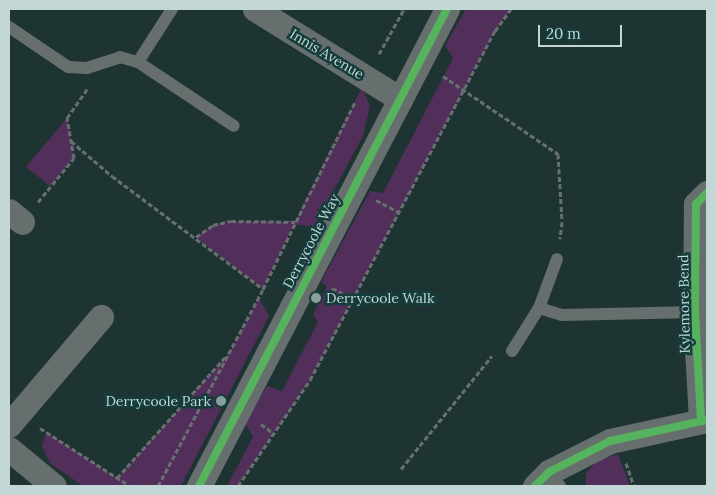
<!DOCTYPE html>
<style>
body{margin:0}
#map{position:relative;width:716px;height:495px;overflow:hidden;background:#1e3433;font-family:Lora,serif}
div>[style]{position:absolute}
.green>*{inset:0;background:#522e5b}
.path>*{height:3px;margin-top:-1.5px;transform-origin:0;background:repeating-linear-gradient(90deg,#65706f 0 5px,transparent 0 7.5px)}
.service>*{height:12px;margin:-6px;padding:0 6px;transform-origin:6px;border-radius:6px;background:#666e6e}
.minor>*{height:25px;margin:-12.5px;padding:0 12.5px;transform-origin:12.5px;border-radius:12.5px;background:#666e6e}
.cycleway>*{height:8px;margin:-4px;padding:0 4px;transform-origin:4px;border-radius:4px;background:#56b35d}
.dots>*{width:14px;height:14px;translate:-50% -50%;box-sizing:border-box;border:2px solid #153d3b;border-radius:50%}
span{translate:-50% -50%;white-space:nowrap;text-align:center;line-height:1.15;-webkit-text-stroke:5px #153d3b;paint-order:stroke}
.street-label{font-size:14px;color:#c3d8d6}
.poi-label{font-size:14px;color:#c3d8d6}
.left{translate:0 -50%;text-align:left}
.right{translate:-100% -50%;text-align:right}
.frame{position:absolute;inset:0;border:10px solid #c3d8d6;pointer-events:none}
.scale{position:absolute;left:538px;top:25px;width:84px;height:22px;box-sizing:border-box;border:2px solid #c3d8d6;border-top:0;padding-left:6px;font-size:15px;line-height:18px;white-space:nowrap;color:#c3d8d6;-webkit-text-stroke:4px #153d3b;paint-order:stroke}
</style>
<div id="map">
<div class="green">
<div style="clip-path:polygon(466px 9px,511px 9px,495px 31px,310px 380px,238px 486px,227px 486px,253px 437px,245px 423px,267px 386px,282px 391px,318px 322px,313px 315px,327px 286px,321px 282px,370px 191px,383px 193px,453px 58px,445px 46px)"></div>
<div style="clip-path:polygon(362px 87px,370px 106px,363px 136px,314px 227px,294px 224px,263px 289px,196px 237px,213px 225px,231px 221px,295px 221px)"></div>
<div style="clip-path:polygon(67px 118px,74px 158px,50px 186px,26px 167px)"></div>
<div style="clip-path:polygon(259px 298px,269px 316px,181px 486px,83px 486px,50px 463px,42px 447px,46px 432px,117px 478px,230px 352px)"></div>
<div style="clip-path:polygon(618px 454px,630px 486px,586px 486px,586px 473px,597px 461px)"></div>
</div>
<div class="path">
<div style="left:379px;top:54px;width:51px;rotate:-60.9deg"></div>
<div style="left:443px;top:76px;width:139px;rotate:34.1deg"></div>
<div style="left:558px;top:154px;width:68px;rotate:86.6deg"></div>
<div style="left:562px;top:222px;width:17px;rotate:97deg"></div>
<div style="left:71px;top:141px;width:54px;rotate:40.5deg"></div>
<div style="left:112px;top:176px;width:189px;rotate:36.8deg"></div>
<div style="left:376px;top:200px;width:27px;rotate:28deg"></div>
<div style="left:38px;top:202px;width:57px;rotate:-50.7deg"></div>
<div style="left:74px;top:158px;width:41px;rotate:-99.9deg"></div>
<div style="left:67px;top:118px;width:37px;rotate:-55deg"></div>
<div style="left:196px;top:237px;width:21px;rotate:-35deg"></div>
<div style="left:213px;top:225px;width:18px;rotate:-13deg"></div>
<div style="left:231px;top:221px;width:64px;rotate:0.9deg"></div>
<div style="left:332px;top:288px;width:25px;rotate:27deg"></div>
<div style="left:261px;top:424px;width:15px;rotate:37deg"></div>
<div style="left:40px;top:428px;width:107px;rotate:32.8deg"></div>
<div style="left:626px;top:463px;width:24px;rotate:71deg"></div>
<div style="left:401px;top:469px;width:145px;rotate:-51.2deg"></div>
<div style="left:117px;top:478px;width:164px;rotate:-48.2deg"></div>
<div style="left:158px;top:486px;width:223px;rotate:-61.9deg"></div>
<div style="left:263px;top:289px;width:208px;rotate:-63.8deg"></div>
<div style="left:238px;top:486px;width:128px;rotate:-55.8deg"></div>
<div style="left:310px;top:380px;width:395px;rotate:-62.1deg"></div>
<div style="left:495px;top:31px;width:27px;rotate:-54deg"></div>
</div>
<div class="service">
<div style="left:9px;top:27px;width:71px;rotate:34.1deg"></div>
<div style="left:68px;top:67px;width:19px;rotate:3deg"></div>
<div style="left:87px;top:68px;width:35px;rotate:-18deg"></div>
<div style="left:120px;top:57px;width:19px;rotate:16deg"></div>
<div style="left:138px;top:62px;width:115px;rotate:33.7deg"></div>
<div style="left:138px;top:62px;width:63px;rotate:-57.3deg"></div>
<div style="left:539px;top:308px;width:24px;rotate:17deg"></div>
<div style="left:562px;top:315px;width:133px;rotate:-1.3deg"></div>
<div style="left:512px;top:351px;width:51px;rotate:-57.9deg"></div>
<div style="left:539px;top:308px;width:52px;rotate:-69.8deg"></div>
<div style="left:549px;top:472px;width:18px;rotate:52deg"></div>
</div>
<div class="minor">
<div style="left:255px;top:9px;width:171px;rotate:31.8deg"></div>
<div style="left:9px;top:211px;width:17px;rotate:40deg"></div>
<div style="left:701px;top:420px;width:108px;rotate:-93.2deg"></div>
<div style="left:695px;top:312px;width:108px;rotate:-89.5deg"></div>
<div style="left:696px;top:204px;width:16px;rotate:-45deg"></div>
<div style="left:9px;top:425px;width:142px;rotate:-49.6deg"></div>
<div style="left:9px;top:449px;width:58px;rotate:39.4deg"></div>
<div style="left:199px;top:486px;width:538px;rotate:-62.53deg"></div>
<div style="left:535px;top:486px;width:20px;rotate:-45deg"></div>
<div style="left:549px;top:472px;width:68px;rotate:-26.9deg"></div>
<div style="left:610px;top:441px;width:99px;rotate:-12.2deg"></div>
</div>
<div class="cycleway">
<div style="left:701px;top:420px;width:108px;rotate:-93.2deg"></div>
<div style="left:695px;top:312px;width:108px;rotate:-89.5deg"></div>
<div style="left:696px;top:204px;width:16px;rotate:-45deg"></div>
<div style="left:199px;top:486px;width:538px;rotate:-62.53deg"></div>
<div style="left:535px;top:486px;width:20px;rotate:-45deg"></div>
<div style="left:549px;top:472px;width:68px;rotate:-26.9deg"></div>
<div style="left:610px;top:441px;width:99px;rotate:-12.2deg"></div>
</div>
<div class="dots">
<div style="left:316px;top:298px;background:#899f9d"></div>
<div style="left:221px;top:401px;background:#899f9d"></div>
</div>
<div class="street-label">
<span style="left:327px;top:54px;rotate:31deg">Innis Avenue</span>
<span style="left:311px;top:241px;rotate:-62deg">Derrycoole Way</span>
<span style="left:684px;top:304px;rotate:-91deg">Kylemore Bend</span>
</div>
<div class="poi-label">
<span class="left" style="left:326px;top:298px">Derrycoole Walk</span>
<span class="right" style="left:211px;top:401px">Derrycoole Park</span>
</div>
<div class="frame"></div>
<div class="scale">20 m</div>
</div>
